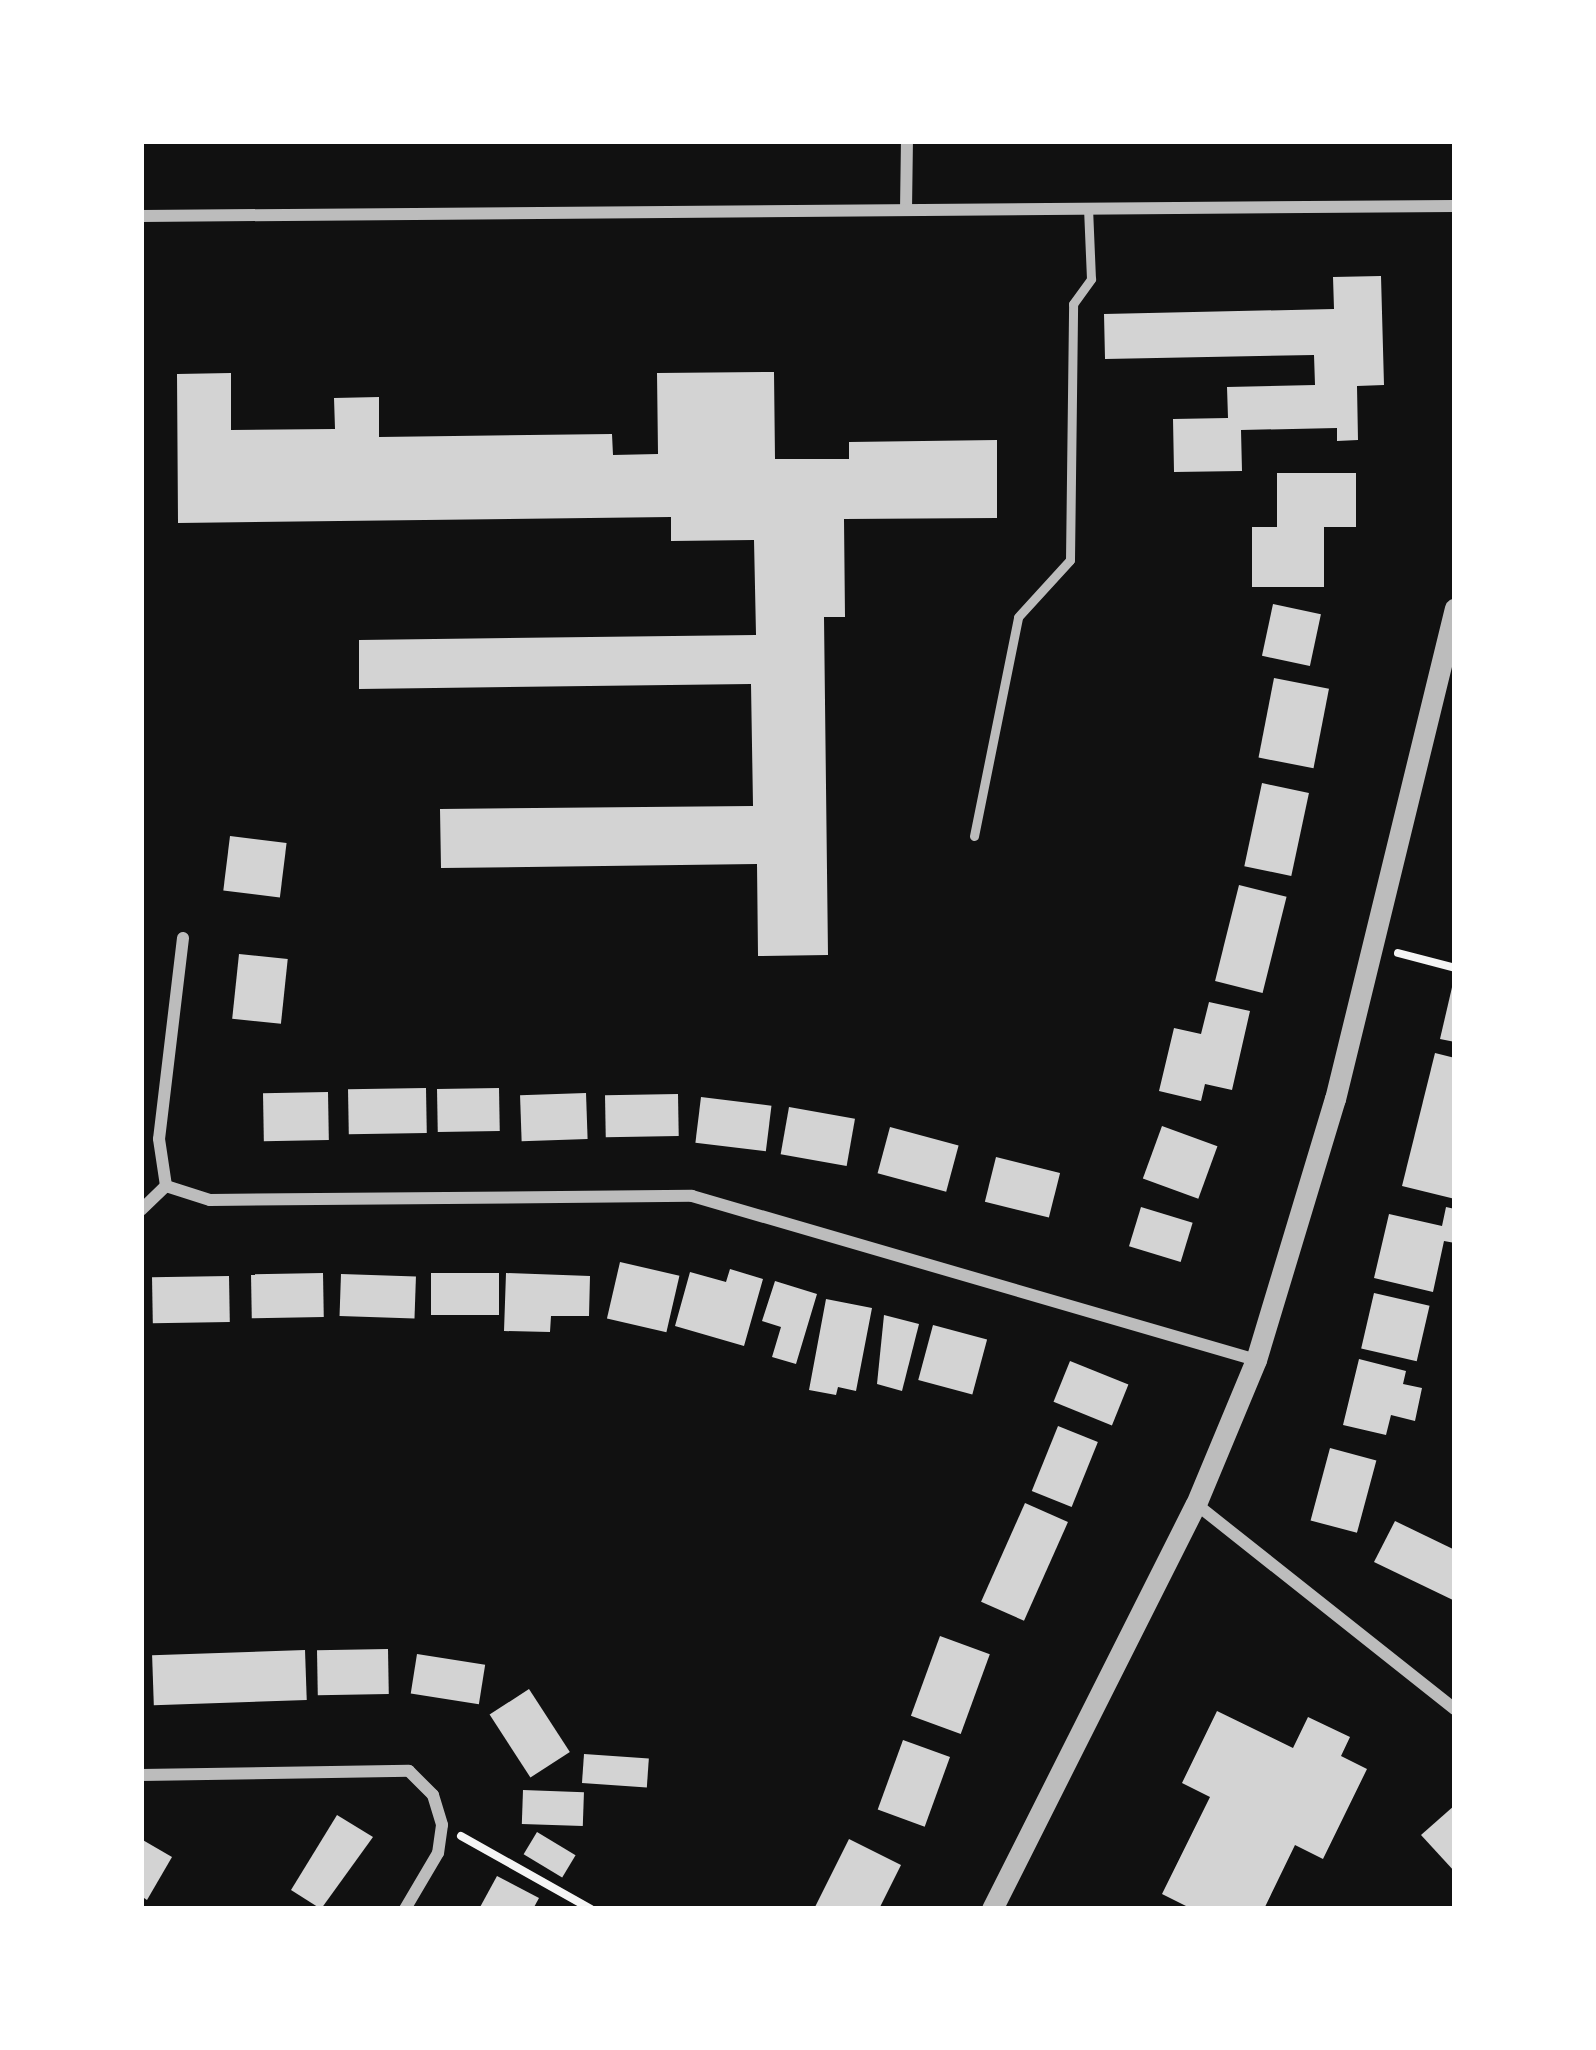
<!DOCTYPE html>
<style>
body{margin:0}
#map{position:relative;width:1596px;height:2050px;overflow:hidden;background:#111;font-family:"Varela Round",sans-serif}
div>[style]{position:absolute}
.building>*{inset:0;background:#d3d3d3;transform-origin:0 0}
.path>*{height:8px;margin:-4px;padding:0 4px;transform-origin:4px;border-radius:4px;background:#f5f5f5}
.service>*{height:9px;margin:-4.5px;padding:0 4.5px;transform-origin:4.5px;border-radius:4.5px;background:#bcbcbc}
.minor>*{height:12px;margin:-6px;padding:0 6px;transform-origin:6px;border-radius:6px;background:#bcbcbc}
.tertiary>*{height:21px;margin:-10.5px;padding:0 10.5px;transform-origin:10.5px;border-radius:10.5px;background:#bcbcbc}
span{translate:-50% -50%;white-space:nowrap;text-align:center;line-height:1.15;-webkit-text-stroke:9px #fff;paint-order:stroke}
.frame{position:absolute;inset:0;border:144px solid #fff;pointer-events:none}
</style>
<div id="map">
<div class="building">
<div style="clip-path:polygon(1381px 276px,1384px 385px,1357px 386px,1358px 440px,1337px 441px,1337px 428px,1241px 430px,1242px 471px,1174px 472px,1173px 419px,1228px 418px,1227px 387px,1315px 385px,1314px 355px,1105px 359px,1104px 314px,1334px 309px,1333px 277px)"></div>
<div style="clip-path:polygon(774px 372px,775px 459px,849px 459px,849px 442px,997px 440px,997px 518px,844px 519px,845px 617px,824px 617px,828px 955px,758px 956px,757px 864px,441px 868px,440px 809px,753px 806px,751px 684px,359px 689px,359px 640px,756px 635px,754px 540px,671px 541px,671px 517px,178px 523px,177px 374px,231px 373px,231px 430px,335px 429px,334px 398px,379px 397px,379px 437px,612px 434px,613px 455px,658px 454px,657px 373px)"></div>
<div style="clip-path:polygon(1277px 473px,1356px 473px,1356px 527px,1324px 527px,1324px 587px,1252px 587px,1252px 527px,1277px 527px)"></div>
<div style="left:1273px;top:604px;width:49px;height:53px;rotate:12deg"></div>
<div style="left:1274px;top:678px;width:56px;height:81px;rotate:11deg"></div>
<div style="left:1262px;top:783px;width:48px;height:85px;rotate:12deg"></div>
<div style="left:230px;top:836px;width:57px;height:55px;rotate:7deg"></div>
<div style="left:1239px;top:885px;width:49px;height:99px;rotate:14deg"></div>
<div style="left:239px;top:954px;width:49px;height:65px;rotate:6deg"></div>
<div style="clip-path:polygon(1453px 983px,1455px 983px,1455px 1042px,1440px 1039px)"></div>
<div style="clip-path:polygon(1209px 1002px,1250px 1011px,1232px 1090px,1205px 1084px,1201px 1101px,1159px 1091px,1174px 1028px,1201px 1034px)"></div>
<div style="clip-path:polygon(1435px 1053px,1455px 1058px,1455px 1199px,1402px 1186px)"></div>
<div style="left:426px;top:1088px;width:45px;height:78px;rotate:89deg"></div>
<div style="left:499px;top:1088px;width:43px;height:62px;rotate:89deg"></div>
<div style="left:328px;top:1092px;width:48px;height:65px;rotate:89deg"></div>
<div style="left:586px;top:1093px;width:46px;height:66px;rotate:88deg"></div>
<div style="left:678px;top:1094px;width:42px;height:73px;rotate:89deg"></div>
<div style="left:701px;top:1097px;width:71px;height:46px;rotate:7deg"></div>
<div style="left:789px;top:1107px;width:67px;height:48px;rotate:10deg"></div>
<div style="left:1162px;top:1126px;width:59px;height:56px;rotate:20deg"></div>
<div style="left:890px;top:1127px;width:71px;height:48px;rotate:15deg"></div>
<div style="left:996px;top:1157px;width:66px;height:46px;rotate:14deg"></div>
<div style="left:1141px;top:1207px;width:54px;height:41px;rotate:17deg"></div>
<div style="clip-path:polygon(1446px 1207px,1455px 1209px,1455px 1243px,1444px 1241px,1433px 1292px,1374px 1278px,1389px 1214px,1442px 1226px)"></div>
<div style="left:620px;top:1262px;width:61px;height:58px;rotate:13deg"></div>
<div style="clip-path:polygon(730px 1269px,763px 1279px,744px 1346px,675px 1326px,690px 1272px,726px 1282px)"></div>
<div style="left:323px;top:1273px;width:44px;height:72px;rotate:89deg"></div>
<div style="left:431px;top:1273px;width:68px;height:42px"></div>
<div style="clip-path:polygon(506px 1273px,590px 1276px,589px 1316px,551px 1316px,550px 1332px,504px 1331px)"></div>
<div style="left:341px;top:1274px;width:75px;height:42px;rotate:2deg"></div>
<div style="left:229px;top:1276px;width:46px;height:77px;rotate:89deg"></div>
<div style="clip-path:polygon(775px 1281px,817px 1294px,796px 1364px,772px 1357px,781px 1327px,762px 1321px)"></div>
<div style="left:1374px;top:1293px;width:57px;height:57px;rotate:13deg"></div>
<div style="clip-path:polygon(826px 1299px,872px 1308px,856px 1391px,838px 1387px,836px 1395px,809px 1390px)"></div>
<div style="clip-path:polygon(884px 1315px,919px 1324px,902px 1391px,877px 1384px)"></div>
<div style="left:933px;top:1325px;width:56px;height:57px;rotate:15deg"></div>
<div style="clip-path:polygon(1359px 1359px,1406px 1371px,1403px 1384px,1422px 1388px,1415px 1421px,1391px 1415px,1386px 1435px,1343px 1425px)"></div>
<div style="left:1070px;top:1361px;width:63px;height:44px;rotate:22deg"></div>
<div style="left:1058px;top:1426px;width:43px;height:70px;rotate:22deg"></div>
<div style="left:1330px;top:1448px;width:48px;height:75px;rotate:15deg"></div>
<div style="left:1025px;top:1503px;width:47px;height:108px;rotate:24deg"></div>
<div style="clip-path:polygon(1395px 1521px,1455px 1550px,1455px 1601px,1374px 1562px)"></div>
<div style="left:940px;top:1636px;width:53px;height:85px;rotate:20deg"></div>
<div style="left:388px;top:1649px;width:45px;height:71px;rotate:89deg"></div>
<div style="left:305px;top:1650px;width:50px;height:153px;rotate:88deg"></div>
<div style="left:417px;top:1654px;width:69px;height:40px;rotate:9deg"></div>
<div style="left:529px;top:1689px;width:75px;height:47px;rotate:57deg"></div>
<div style="clip-path:polygon(1217px 1711px,1293px 1748px,1308px 1717px,1350px 1737px,1341px 1756px,1367px 1769px,1323px 1859px,1295px 1845px,1264px 1909px,1192px 1909px,1162px 1894px,1210px 1797px,1182px 1783px)"></div>
<div style="left:903px;top:1740px;width:50px;height:74px;rotate:20deg"></div>
<div style="left:584px;top:1754px;width:65px;height:29px;rotate:4deg"></div>
<div style="left:523px;top:1790px;width:61px;height:34px;rotate:2deg"></div>
<div style="clip-path:polygon(1455px 1805px,1455px 1872px,1421px 1835px)"></div>
<div style="clip-path:polygon(337px 1815px,373px 1837px,321px 1909px,291px 1890px)"></div>
<div style="left:537px;top:1832px;width:45px;height:26px;rotate:31deg"></div>
<div style="clip-path:polygon(141px 1839px,172px 1857px,147px 1900px,141px 1896px)"></div>
<div style="clip-path:polygon(849px 1839px,901px 1865px,879px 1909px,815px 1907px)"></div>
<div style="clip-path:polygon(497px 1876px,539px 1898px,533px 1909px,479px 1909px)"></div>
</div>
<div class="path">
<div style="left:1398px;top:953px;width:59px;rotate:14.7deg"></div>
<div style="left:461px;top:1836px;width:149px;rotate:29.3deg"></div>
</div>
<div class="service">
<div style="left:974px;top:836px;width:223px;rotate:-78.6deg"></div>
<div style="left:1018px;top:617px;width:77px;rotate:-47.6deg"></div>
<div style="left:1070px;top:560px;width:256px;rotate:-89.3deg"></div>
<div style="left:1073px;top:304px;width:31px;rotate:-54deg"></div>
<div style="left:1091px;top:279px;width:71px;rotate:-92.4deg"></div>
</div>
<div class="minor">
<div style="left:906px;top:210px;width:69px;rotate:-89.2deg"></div>
<div style="left:141px;top:216px;width:1314px;rotate:-0.44deg"></div>
<div style="left:183px;top:938px;width:202px;rotate:96.8deg"></div>
<div style="left:159px;top:1139px;width:48px;rotate:81.5deg"></div>
<div style="left:166px;top:1186px;width:46px;rotate:17.7deg"></div>
<div style="left:210px;top:1200px;width:482px;rotate:-0.5deg"></div>
<div style="left:692px;top:1196px;width:587px;rotate:16.21deg"></div>
<div style="left:141px;top:1210px;width:35px;rotate:-44deg"></div>
<div style="left:1196px;top:1504px;width:330px;rotate:38.4deg"></div>
<div style="left:141px;top:1775px;width:268px;rotate:-0.9deg"></div>
<div style="left:409px;top:1771px;width:34px;rotate:45deg"></div>
<div style="left:433px;top:1795px;width:31px;rotate:73deg"></div>
<div style="left:442px;top:1825px;width:28px;rotate:98deg"></div>
<div style="left:438px;top:1853px;width:65px;rotate:120.5deg"></div>
</div>
<div class="tertiary">
<div style="left:992px;top:1909px;width:453px;rotate:-63.3deg"></div>
<div style="left:1196px;top:1504px;width:156px;rotate:-67.4deg"></div>
<div style="left:1256px;top:1360px;width:273px;rotate:-73.2deg"></div>
<div style="left:1335px;top:1099px;width:505px;rotate:-76.27deg"></div>
</div>
<div class="frame"></div>
</div>
